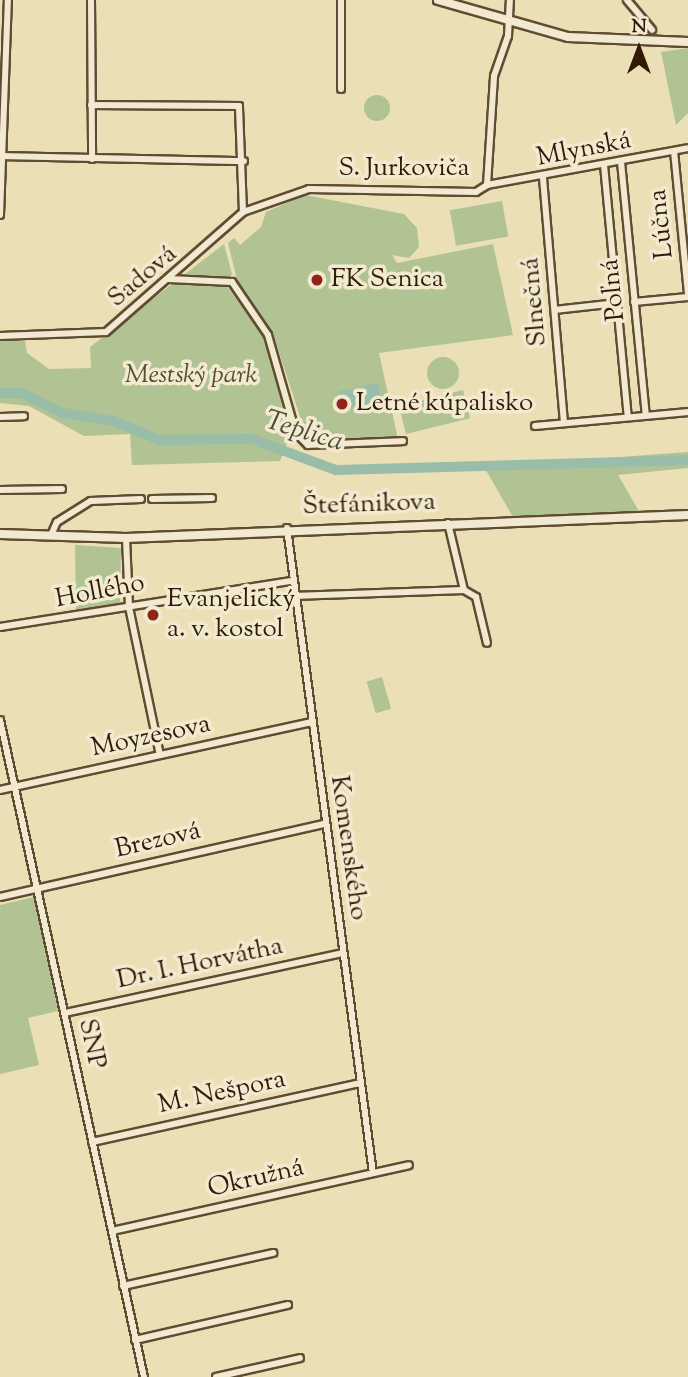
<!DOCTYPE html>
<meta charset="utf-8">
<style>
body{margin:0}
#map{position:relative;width:688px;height:1377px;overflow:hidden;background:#ebdfb6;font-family:"Sorts Mill Goudy",serif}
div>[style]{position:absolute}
.green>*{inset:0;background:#b1c393;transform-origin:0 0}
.round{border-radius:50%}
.water>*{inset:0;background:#99bda8;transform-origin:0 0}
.river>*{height:10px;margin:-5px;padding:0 5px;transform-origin:5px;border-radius:5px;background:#99bda8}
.roads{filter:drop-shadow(2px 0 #604c33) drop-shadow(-2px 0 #604c33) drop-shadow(0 2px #604c33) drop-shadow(0 -2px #604c33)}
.street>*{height:6px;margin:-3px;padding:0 3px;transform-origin:3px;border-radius:3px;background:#f2ead0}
.secondary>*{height:8px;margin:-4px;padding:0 4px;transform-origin:4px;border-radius:4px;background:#f2ead0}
.dots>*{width:19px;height:19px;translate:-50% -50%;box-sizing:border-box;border:4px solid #f2ead0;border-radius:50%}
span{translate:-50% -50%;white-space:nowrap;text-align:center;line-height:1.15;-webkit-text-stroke:7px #f2ead0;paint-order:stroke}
.street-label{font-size:26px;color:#311b07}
.poi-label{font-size:26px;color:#311b07}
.left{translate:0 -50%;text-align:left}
.park-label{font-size:26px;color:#574d31;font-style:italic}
.water-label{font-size:28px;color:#504c37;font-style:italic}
.north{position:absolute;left:604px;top:14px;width:70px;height:70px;-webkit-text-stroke:5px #f2ead0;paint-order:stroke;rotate:0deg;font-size:19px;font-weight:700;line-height:28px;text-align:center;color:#311b07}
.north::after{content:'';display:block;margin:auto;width:24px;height:32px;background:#311b07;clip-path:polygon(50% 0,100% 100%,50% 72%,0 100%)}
</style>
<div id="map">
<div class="green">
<div style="clip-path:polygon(688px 48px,688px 113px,676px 125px,661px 52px)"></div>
<div class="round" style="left:364px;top:95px;width:26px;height:26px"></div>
<div style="clip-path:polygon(305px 195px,404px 214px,417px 228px,419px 247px,409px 258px,392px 255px,397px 263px,493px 244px,513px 335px,379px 353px,398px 439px,308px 441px,272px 331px,238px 284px,228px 243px,234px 238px,240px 245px,261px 227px,266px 212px)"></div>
<div style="left:502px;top:201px;width:36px;height:53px;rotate:80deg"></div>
<div style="clip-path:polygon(224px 244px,232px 274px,226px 285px,265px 339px,292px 431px,280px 461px,132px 465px,130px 434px,84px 436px,29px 406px,0 403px,0 341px,25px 341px,27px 353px,49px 369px,91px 368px,90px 347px)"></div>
<div class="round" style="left:427px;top:357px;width:32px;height:32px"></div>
<div style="left:463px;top:390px;width:29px;height:66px;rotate:76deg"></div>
<div style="clip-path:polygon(688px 452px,688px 468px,618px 475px,640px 513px,513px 517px,484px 467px)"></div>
<div style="clip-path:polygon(75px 545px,121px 548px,120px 603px,76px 612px)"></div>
<div style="left:382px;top:677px;width:33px;height:16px;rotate:74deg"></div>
<div style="clip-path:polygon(34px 897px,58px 1011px,28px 1018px,39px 1065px,0 1074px,0 905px)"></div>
</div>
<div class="water">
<div style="left:378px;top:383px;width:19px;height:40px;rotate:78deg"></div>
</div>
<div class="river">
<div style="left:0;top:393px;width:21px"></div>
<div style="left:21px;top:393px;width:47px;rotate:25.5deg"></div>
<div style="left:63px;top:413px;width:51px;rotate:9.1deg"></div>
<div style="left:113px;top:421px;width:51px;rotate:22deg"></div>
<div style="left:160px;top:440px;width:92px;rotate:-0.6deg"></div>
<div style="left:252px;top:439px;width:90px;rotate:20.3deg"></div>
<div style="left:336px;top:470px;width:352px;rotate:-1.6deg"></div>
</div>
<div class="roads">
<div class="street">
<div style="left:91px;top:0;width:159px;rotate:89.6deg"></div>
<div style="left:627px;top:0;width:39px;rotate:50deg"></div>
<div style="left:341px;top:89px;width:89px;rotate:-90deg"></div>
<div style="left:674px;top:151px;width:144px;rotate:84.4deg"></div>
<div style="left:2px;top:156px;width:242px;rotate:1.2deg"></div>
<div style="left:621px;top:162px;width:254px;rotate:84.4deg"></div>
<div style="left:604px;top:165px;width:253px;rotate:84.6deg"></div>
<div style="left:543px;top:178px;width:246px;rotate:85.1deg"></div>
<div style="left:487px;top:185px;width:204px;rotate:-10.4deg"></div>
<div style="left:243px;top:212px;width:70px;rotate:-19.2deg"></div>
<div style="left:309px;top:189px;width:167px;rotate:1deg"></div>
<div style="left:476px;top:192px;width:13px;rotate:-32deg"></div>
<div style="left:487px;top:185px;width:109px;rotate:-86.3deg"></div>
<div style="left:494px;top:76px;width:42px;rotate:-70.7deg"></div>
<div style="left:508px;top:36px;width:36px;rotate:-87deg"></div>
<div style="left:0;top:215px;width:215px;rotate:-87.9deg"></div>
<div style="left:169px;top:279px;width:63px;rotate:2.7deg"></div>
<div style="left:232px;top:282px;width:64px;rotate:55.8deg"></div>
<div style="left:268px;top:335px;width:102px;rotate:74.1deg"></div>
<div style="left:296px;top:433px;width:17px;rotate:45deg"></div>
<div style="left:308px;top:445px;width:95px;rotate:-2.4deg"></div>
<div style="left:634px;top:302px;width:54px;rotate:-5.3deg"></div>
<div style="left:555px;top:310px;width:62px;rotate:-6.4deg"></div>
<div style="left:0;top:336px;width:106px;rotate:-2.2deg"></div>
<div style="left:106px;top:332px;width:182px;rotate:-41.2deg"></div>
<div style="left:243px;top:212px;width:106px;rotate:-92.2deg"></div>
<div style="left:239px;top:106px;width:148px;rotate:-179.6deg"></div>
<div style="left:0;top:417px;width:24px;rotate:-2deg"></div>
<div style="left:535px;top:426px;width:154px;rotate:-5.2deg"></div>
<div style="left:0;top:490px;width:62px;rotate:-0.9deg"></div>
<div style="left:152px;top:499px;width:60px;rotate:-1deg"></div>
<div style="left:448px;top:523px;width:69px;rotate:76.6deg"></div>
<div style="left:464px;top:590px;width:14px;rotate:30deg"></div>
<div style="left:476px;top:597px;width:47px;rotate:76.6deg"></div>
<div style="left:287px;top:528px;width:651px;rotate:82.41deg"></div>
<div style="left:52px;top:533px;width:12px;rotate:-66deg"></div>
<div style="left:57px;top:522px;width:40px;rotate:-32deg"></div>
<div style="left:91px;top:501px;width:50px;rotate:-2.3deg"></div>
<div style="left:126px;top:538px;width:69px;rotate:87.5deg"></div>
<div style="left:129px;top:607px;width:151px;rotate:78.2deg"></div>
<div style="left:293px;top:596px;width:171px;rotate:-2deg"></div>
<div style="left:0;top:627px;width:295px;rotate:-9deg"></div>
<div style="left:0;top:720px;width:673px;rotate:77.64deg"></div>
<div style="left:0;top:790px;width:318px;rotate:-12.3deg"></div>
<div style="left:0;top:897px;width:333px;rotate:-12.7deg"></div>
<div style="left:65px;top:1013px;width:284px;rotate:-12.2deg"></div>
<div style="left:92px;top:1142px;width:274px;rotate:-12.4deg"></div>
<div style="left:112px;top:1231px;width:304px;rotate:-12.5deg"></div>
<div style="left:123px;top:1286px;width:154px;rotate:-12.4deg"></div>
<div style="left:135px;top:1340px;width:157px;rotate:-12.9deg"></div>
<div style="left:216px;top:1377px;width:86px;rotate:-12.7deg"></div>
</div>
<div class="secondary">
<div style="left:438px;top:0;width:135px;rotate:15.9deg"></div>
<div style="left:568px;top:37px;width:120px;rotate:2.4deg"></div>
<div style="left:0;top:534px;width:126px;rotate:1.8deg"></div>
<div style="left:126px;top:538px;width:562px;rotate:-2.34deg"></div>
</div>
</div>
<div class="dots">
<div style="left:317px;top:280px;background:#8f2418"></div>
<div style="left:342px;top:404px;background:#8f2418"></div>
<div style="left:153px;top:615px;background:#8f2418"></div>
</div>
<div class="street-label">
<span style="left:584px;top:150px;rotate:-11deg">Mlynská</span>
<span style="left:404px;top:169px">S. Jurkoviča</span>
<span style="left:662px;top:224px;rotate:-96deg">Lúčna</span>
<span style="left:143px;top:277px;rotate:-40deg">Sadová</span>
<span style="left:614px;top:290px;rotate:-96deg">Poľná</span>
<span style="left:535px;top:302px;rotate:-95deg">Slnečná</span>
<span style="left:369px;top:505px;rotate:-2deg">Štefánikova</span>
<span style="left:100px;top:592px;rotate:-11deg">Hollého</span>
<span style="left:151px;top:737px;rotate:-12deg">Moyzesova</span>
<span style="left:158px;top:841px;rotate:-13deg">Brezová</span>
<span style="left:348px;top:848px;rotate:82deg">Komenského</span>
<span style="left:200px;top:964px;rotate:-12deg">Dr. I. Horvátha</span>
<span style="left:91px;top:1044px;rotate:78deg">SNP</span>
<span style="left:222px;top:1093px;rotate:-12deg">M. Nešpora</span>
<span style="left:256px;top:1179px;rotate:-13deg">Okružná</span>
</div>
<div class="poi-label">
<span class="left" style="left:331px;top:280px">FK Senica</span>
<span class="left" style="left:356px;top:404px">Letné kúpalisko</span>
<span class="left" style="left:167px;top:615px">Evanjelický<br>a. v. kostol</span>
</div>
<div class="park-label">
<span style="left:191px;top:376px">Mestský park</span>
</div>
<div class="water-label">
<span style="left:304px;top:432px;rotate:17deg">Teplica</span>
</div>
<div class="north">N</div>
</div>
